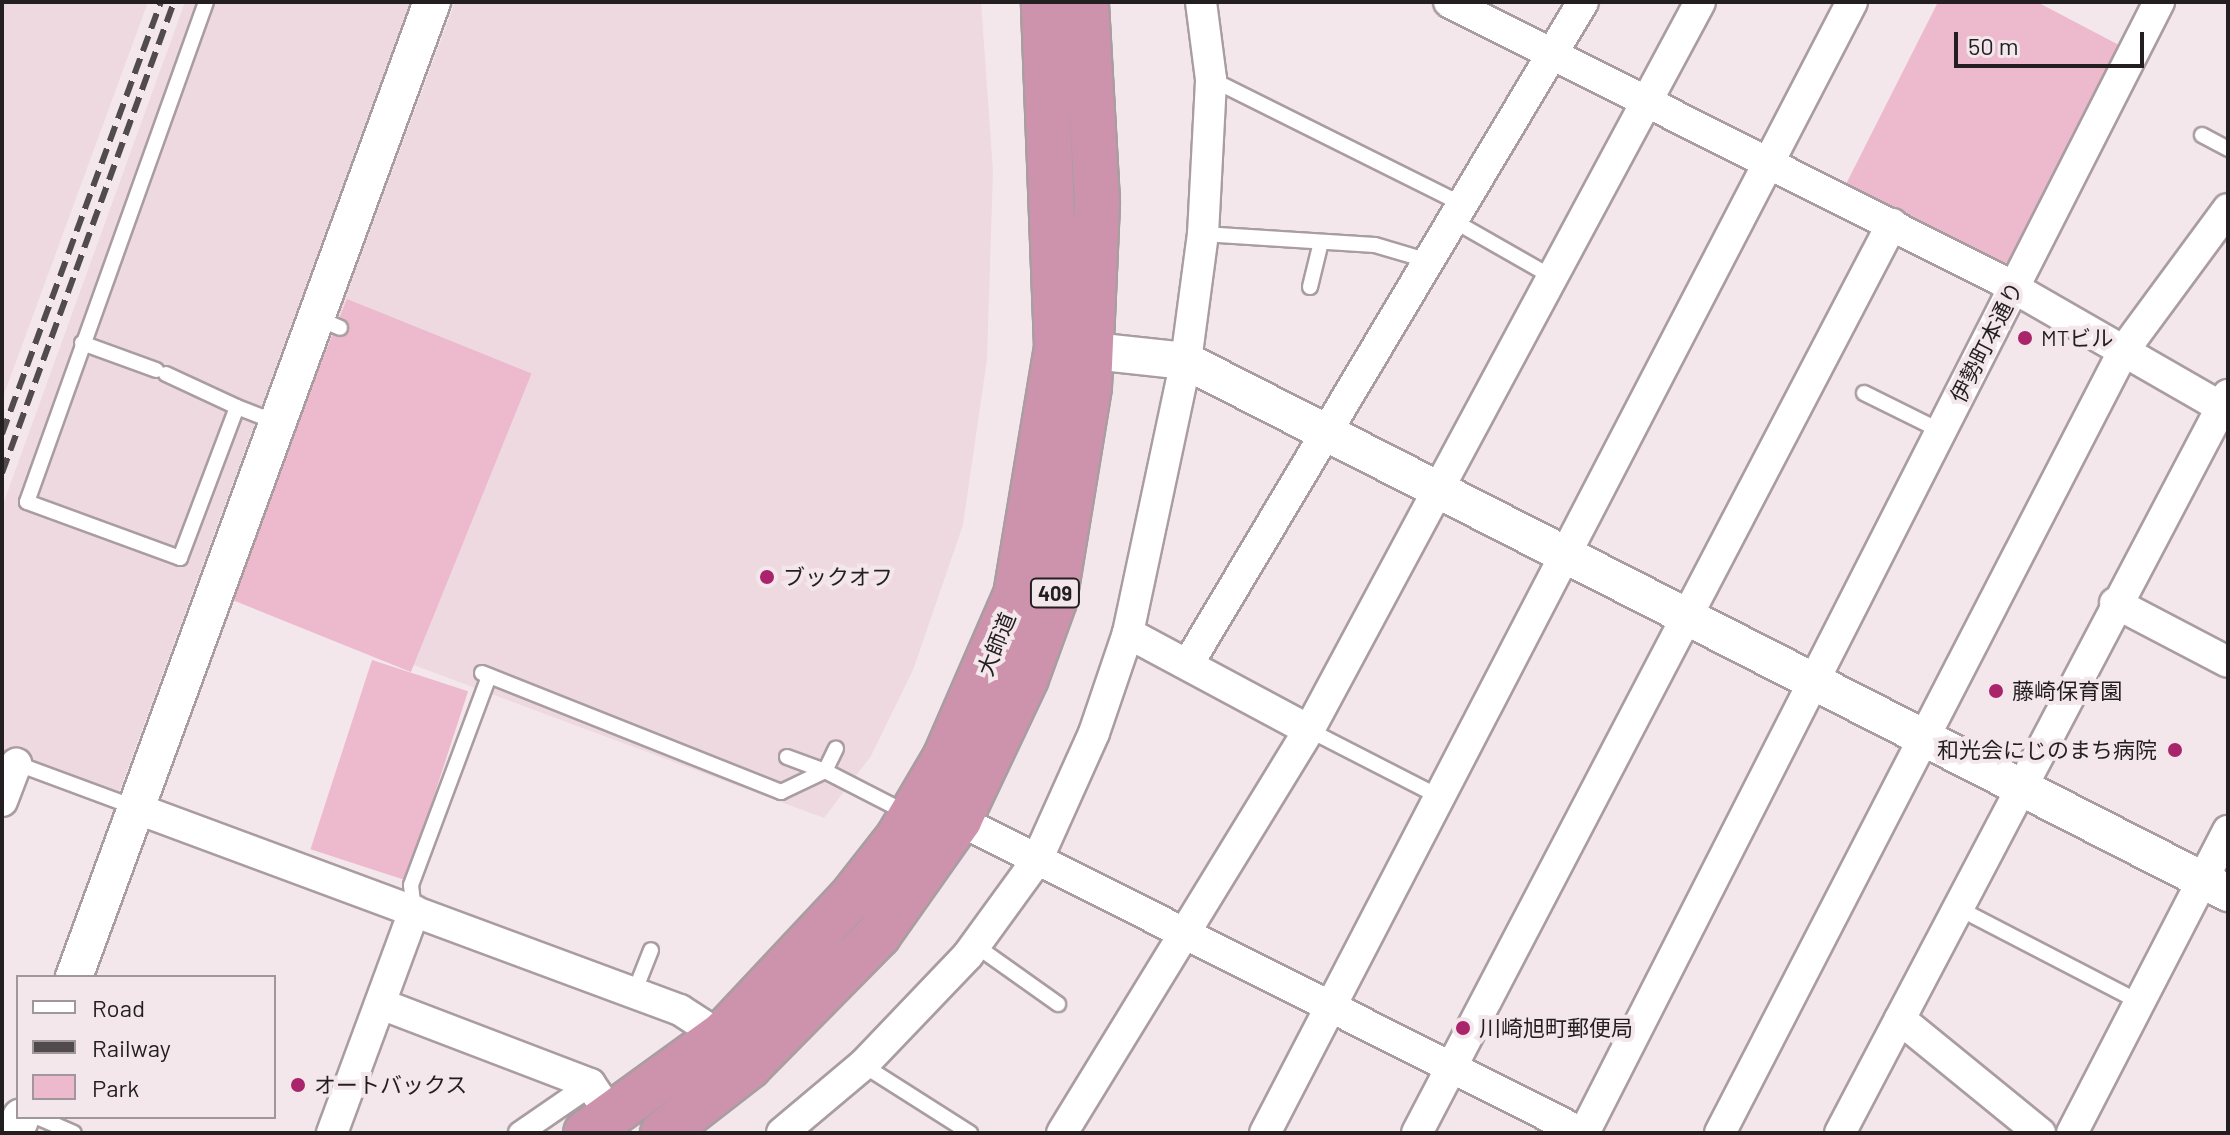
<!DOCTYPE html>
<meta charset="utf-8">
<style>
body{margin:0}
#map{position:relative;width:2230px;height:1135px;overflow:hidden;background:#f4e7ec;font-family:Barlow,"Noto Sans JP",sans-serif}
div>[style]{position:absolute}
.built>*{inset:0;background:#eed9e1}
.green>*{inset:0;background:#ecb9cd;transform-origin:0 0}
.roads{filter:drop-shadow(2px 0 #aa9da2) drop-shadow(-2px 0 #aa9da2) drop-shadow(0 2px #aa9da2) drop-shadow(0 -2px #aa9da2)}
.service>*{height:14px;margin:-7px;padding:0 7px;transform-origin:7px;border-radius:7px;background:#fff}
.pedestrian>*{height:22px;margin:-11px;padding:0 11px;transform-origin:11px;border-radius:11px;background:#fff}
.minor>*{height:30px;margin:-15px;padding:0 15px;transform-origin:15px;border-radius:15px;background:#fff}
.tertiary>*{height:36px;margin:-18px;padding:0 18px;transform-origin:18px;border-radius:18px;background:#fff}
.trunk>*{height:44px;margin:-22px;padding:0 22px;transform-origin:22px;border-radius:22px;background:#ce93ac}
.rail>*{height:6px;margin-top:-3px;transform-origin:0;background:repeating-linear-gradient(90deg,#514b4d 0 16px,transparent 0 24px)}
.dots>*{width:22px;height:22px;translate:-50% -50%;box-sizing:border-box;border:4px solid #f4e7ec;border-radius:50%}
span{translate:-50% -50%;white-space:nowrap;text-align:center;line-height:1.15;-webkit-text-stroke:8px #f4e7ec;paint-order:stroke}
.shield-label span{padding:2px 6px;background:#f4e7ec;border:2px solid;border-radius:6px;-webkit-text-stroke-width:0}
.shield-label{font-size:20px;color:#231f20;font-weight:700}
.poi-label{font-size:22px;color:#231f20}
.left{translate:0 -50%;text-align:left}
.right{translate:-100% -50%;text-align:right}
.street-label{font-size:22px;color:#231f20}
.frame{position:absolute;inset:0;border:4px solid #231f20;pointer-events:none}
.legend{position:absolute;left:16px;top:975px;width:260px;height:144px;box-sizing:border-box;background:#f4e7ec;border:2px solid #a0979a;margin:0;padding:10px 14px;list-style:none;font-size:24px;color:#231f20}
.legend li{display:flex;align-items:center;gap:16px;height:40px}
.legend b{width:40px;border:2px solid #a0979a}
.scale{position:absolute;left:1954px;top:32px;width:190px;height:36px;box-sizing:border-box;border:4px solid #231f20;border-top:0;padding-left:10px;font-size:24px;line-height:28px;white-space:nowrap;color:#231f20;-webkit-text-stroke:6px #f4e7ec;paint-order:stroke}
</style>
<div id="map">
<div class="built">
<div style="clip-path:polygon(2px 2px,148px 2px,2px 400px)"></div>
<div style="clip-path:polygon(185px 2px,410px 2px,118px 795px,2px 753px,2px 507px)"></div>
<div style="clip-path:polygon(455px 2px,981px 2px,993px 171px,987px 359px,963px 525px,913px 670px,871px 756px,824px 818px,234px 598px)"></div>
</div>
<div class="green">
<div style="clip-path:polygon(1938px 2px,2037px 2px,2119px 45px,2009px 262px,1998px 264px,1845px 186px)"></div>
<div style="left:347px;top:299px;width:199px;height:322px;rotate:22deg"></div>
<div style="left:372px;top:660px;width:101px;height:199px;rotate:18deg"></div>
</div>
<div class="roads">
<div class="service">
<div style="left:206px;top:2px;width:531px;rotate:109.7deg"></div>
<div style="left:27px;top:502px;width:163px;rotate:20.1deg"></div>
<div style="left:180px;top:558px;width:161px;rotate:-69.3deg"></div>
<div style="left:237px;top:407px;width:44px;rotate:21.3deg"></div>
<div style="left:1211px;top:79px;width:283px;rotate:26.5deg"></div>
<div style="left:2202px;top:135px;width:30px;rotate:28deg"></div>
<div style="left:1454px;top:221px;width:115px;rotate:29.7deg"></div>
<div style="left:1203px;top:234px;width:172px;rotate:3.7deg"></div>
<div style="left:1375px;top:245px;width:56px;rotate:16.5deg"></div>
<div style="left:1310px;top:287px;width:46px;rotate:-76.3deg"></div>
<div style="left:317px;top:318px;width:25px;rotate:23deg"></div>
<div style="left:82px;top:343px;width:79px;rotate:20deg"></div>
<div style="left:166px;top:374px;width:78px;rotate:24.9deg"></div>
<div style="left:1864px;top:393px;width:86px;rotate:26.3deg"></div>
<div style="left:482px;top:673px;width:322px;rotate:21.7deg"></div>
<div style="left:781px;top:792px;width:49px;rotate:-25.5deg"></div>
<div style="left:825px;top:771px;width:92px;rotate:27.1deg"></div>
<div style="left:1309px;top:730px;width:147px;rotate:27.1deg"></div>
<div style="left:787px;top:757px;width:40px;rotate:20.2deg"></div>
<div style="left:825px;top:771px;width:25px;rotate:-64deg"></div>
<div style="left:15px;top:763px;width:127px;rotate:20.3deg"></div>
<div style="left:1958px;top:908px;width:206px;rotate:27.4deg"></div>
<div style="left:414px;top:910px;width:25px;rotate:-97deg"></div>
<div style="left:411px;top:885px;width:223px;rotate:-69.5deg"></div>
<div style="left:975px;top:945px;width:102px;rotate:35.4deg"></div>
<div style="left:634px;top:993px;width:46px;rotate:-68.4deg"></div>
<div style="left:863px;top:1065px;width:127px;rotate:32.4deg"></div>
<div style="left:37px;top:1117px;width:40px;rotate:23.4deg"></div>
</div>
<div class="pedestrian">
<div style="left:520px;top:1133px;width:78px;rotate:-34.5deg"></div>
</div>
<div class="minor">
<div style="left:1449px;top:2px;width:617px;rotate:26.77deg"></div>
<div style="left:2000px;top:280px;width:263px;rotate:29.9deg"></div>
<div style="left:2115px;top:603px;width:127px;rotate:27.6deg"></div>
<div style="left:1128px;top:633px;width:205px;rotate:28.2deg"></div>
<div style="left:1188px;top:664px;width:771px;rotate:-59.18deg"></div>
<div style="left:2px;top:801px;width:40px;rotate:-69deg"></div>
<div style="left:138px;top:809px;width:578px;rotate:20.35deg"></div>
<div style="left:680px;top:1010px;width:64px;rotate:32.9deg"></div>
<div style="left:959px;top:820px;width:697px;rotate:26.68deg"></div>
<div style="left:381px;top:1004px;width:224px;rotate:20.9deg"></div>
<div style="left:590px;top:1084px;width:37px;rotate:56deg"></div>
<div style="left:1900px;top:1019px;width:181px;rotate:39.2deg"></div>
<div style="left:332px;top:1133px;width:237px;rotate:-69.7deg"></div>
<div style="left:782px;top:1133px;width:106px;rotate:-40deg"></div>
<div style="left:863px;top:1065px;width:152px;rotate:-46.3deg"></div>
<div style="left:968px;top:955px;width:117px;rotate:-54deg"></div>
<div style="left:1037px;top:860px;width:139px;rotate:-65.8deg"></div>
<div style="left:1094px;top:733px;width:106px;rotate:-71.2deg"></div>
<div style="left:1128px;top:633px;width:278px;rotate:-78deg"></div>
<div style="left:1186px;top:361px;width:128px;rotate:-82.4deg"></div>
<div style="left:1203px;top:234px;width:155px;rotate:-87deg"></div>
<div style="left:1211px;top:79px;width:78px;rotate:-97.4deg"></div>
<div style="left:1062px;top:1133px;width:473px;rotate:-58.5deg"></div>
<div style="left:1309px;top:730px;width:826px;rotate:-61.76deg"></div>
<div style="left:1265px;top:1133px;width:1274px;rotate:-62.57deg"></div>
<div style="left:1417px;top:1133px;width:1026px;rotate:-62.41deg"></div>
<div style="left:1584px;top:1133px;width:1269px;rotate:-63.05deg"></div>
<div style="left:1720px;top:1133px;width:881px;rotate:-62.71deg"></div>
<div style="left:2124px;top:350px;width:175px;rotate:-53.6deg"></div>
<div style="left:1840px;top:1133px;width:834px;rotate:-62.27deg"></div>
<div style="left:2072px;top:1133px;width:340px;rotate:-62.7deg"></div>
</div>
<div class="tertiary">
<div style="left:1066px;top:348px;width:121px;rotate:6.2deg"></div>
<div style="left:1186px;top:361px;width:1170px;rotate:27.05deg"></div>
<div style="left:74px;top:977px;width:1039px;rotate:-69.84deg"></div>
<div style="left:15px;top:1133px;width:17px;rotate:-69deg"></div>
</div>
<div class="trunk">
<div style="left:586px;top:1133px;width:170px;rotate:-35.9deg"></div>
<div style="left:724px;top:1033px;width:184px;rotate:-46.8deg"></div>
<div style="left:850px;top:899px;width:78px;rotate:-51.8deg"></div>
<div style="left:898px;top:838px;width:93px;rotate:-59.6deg"></div>
<div style="left:945px;top:758px;width:178px;rotate:-66.5deg"></div>
<div style="left:1016px;top:595px;width:251px;rotate:-80.6deg"></div>
<div style="left:1057px;top:347px;width:345px;rotate:-92.2deg"></div>
<div style="left:663px;top:1133px;width:109px;rotate:-37.9deg"></div>
<div style="left:749px;top:1066px;width:184px;rotate:-45.4deg"></div>
<div style="left:878px;top:935px;width:141px;rotate:-54.8deg"></div>
<div style="left:959px;top:820px;width:157px;rotate:-64.7deg"></div>
<div style="left:1026px;top:678px;width:82px;rotate:-70deg"></div>
<div style="left:1054px;top:601px;width:217px;rotate:-80.7deg"></div>
<div style="left:1089px;top:387px;width:186px;rotate:-87.5deg"></div>
<div style="left:1097px;top:201px;width:199px;rotate:-93.2deg"></div>
</div>
</div>
<div class="rail">
<div style="left:2px;top:434px;width:460px;rotate:-69.8deg"></div>
<div style="left:2px;top:473px;width:501px;rotate:-69.94deg"></div>
</div>
<div class="dots">
<div style="left:2025px;top:338px;background:#aa246c"></div>
<div style="left:767px;top:577px;background:#aa246c"></div>
<div style="left:1996px;top:691px;background:#aa246c"></div>
<div style="left:2175px;top:750px;background:#aa246c"></div>
<div style="left:1463px;top:1028px;background:#aa246c"></div>
<div style="left:298px;top:1085px;background:#aa246c"></div>
</div>
<div class="shield-label">
<span style="left:1055px;top:593px">409</span>
</div>
<div class="poi-label">
<span class="left" style="left:2041px;top:338px">MTビル</span>
<span class="left" style="left:783px;top:577px">ブックオフ</span>
<span class="left" style="left:2012px;top:691px">藤崎保育園</span>
<span class="right" style="left:2157px;top:750px">和光会にじのまち病院</span>
<span class="left" style="left:1479px;top:1028px">川崎旭町郵便局</span>
<span class="left" style="left:314px;top:1085px">オートバックス</span>
</div>
<div class="street-label">
<span style="left:1986px;top:342px;rotate:-63deg">伊勢町本通り</span>
<span style="left:996px;top:644px;rotate:-68deg">大師道</span>
</div>
<div class="frame"></div>
<ul class="legend">
<li><b style="height:10px;background:#fff"></b>Road</li>
<li><b style="height:10px;background:#514b4d"></b>Railway</li>
<li><b style="height:22px;background:#ecb9cd"></b>Park</li>
</ul>
<div class="scale">50 m</div>
</div>
